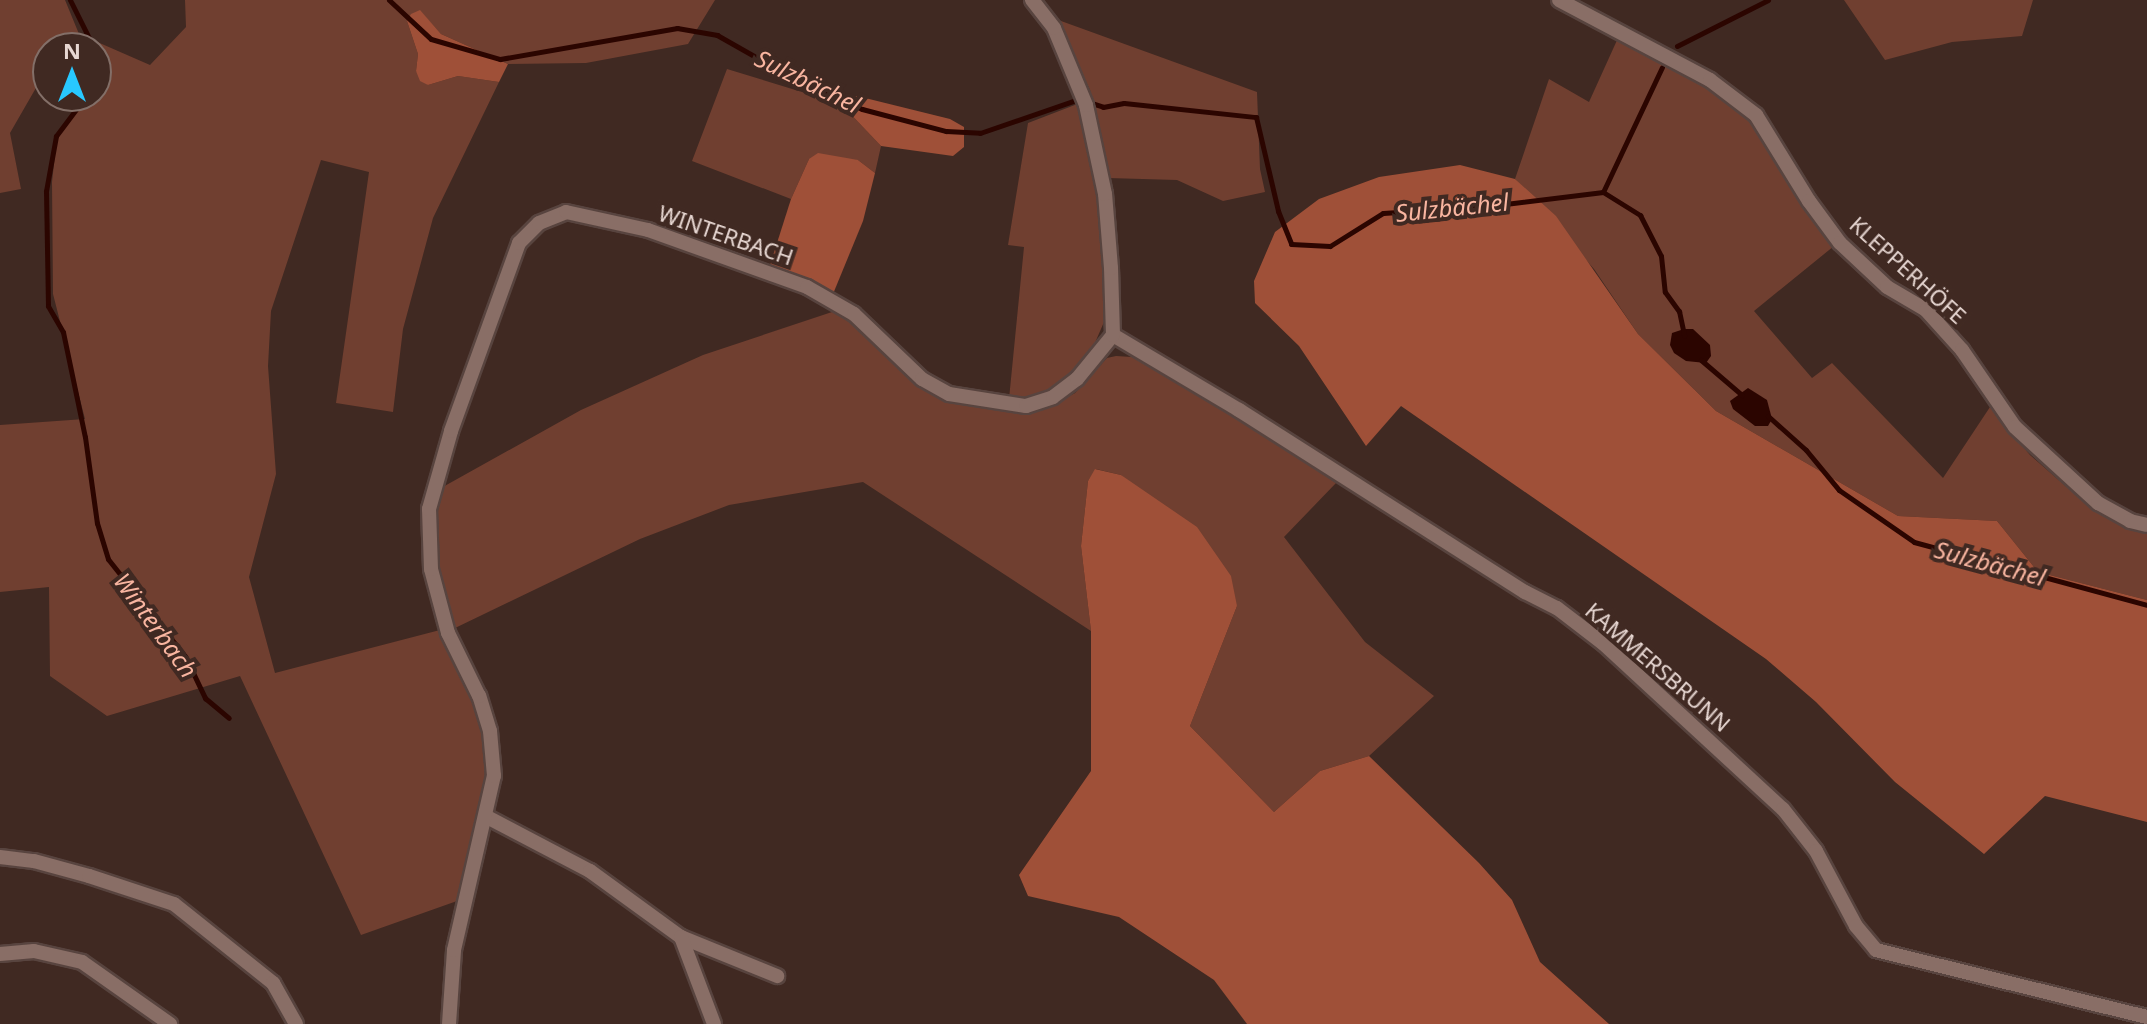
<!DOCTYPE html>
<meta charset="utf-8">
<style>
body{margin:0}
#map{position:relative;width:2147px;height:1024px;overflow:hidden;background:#402922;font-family:"Noto Sans",sans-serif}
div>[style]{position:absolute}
.green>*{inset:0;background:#703f30}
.forest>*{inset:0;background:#9f5038}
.water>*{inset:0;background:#2b0500}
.stream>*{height:5px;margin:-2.5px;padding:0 2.5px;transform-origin:2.5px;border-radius:2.5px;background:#2b0500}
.roads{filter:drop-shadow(2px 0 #58443f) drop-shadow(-2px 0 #58443f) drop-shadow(0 2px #58443f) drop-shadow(0 -2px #58443f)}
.minor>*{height:14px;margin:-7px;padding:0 7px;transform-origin:7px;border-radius:7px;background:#896e66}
span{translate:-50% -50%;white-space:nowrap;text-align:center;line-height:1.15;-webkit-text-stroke:8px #402922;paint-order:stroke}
.street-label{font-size:22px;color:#e7d7d2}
.water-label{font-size:24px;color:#f9b5a0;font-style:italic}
.north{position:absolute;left:32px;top:32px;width:80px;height:80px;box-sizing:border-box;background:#402922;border:2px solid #836f68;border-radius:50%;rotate:0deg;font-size:22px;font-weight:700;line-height:32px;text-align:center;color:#e7d7d2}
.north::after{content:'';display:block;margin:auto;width:28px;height:36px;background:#28c8ff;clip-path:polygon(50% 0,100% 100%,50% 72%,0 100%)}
</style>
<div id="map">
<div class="green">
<div style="clip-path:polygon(0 0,65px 0,79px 34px,150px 65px,186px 27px,185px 0,715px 0,688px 44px,586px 63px,508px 64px,441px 34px,420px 11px,407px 21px,418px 54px,416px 71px,428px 85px,458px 76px,499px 82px,433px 218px,403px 329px,393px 412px,336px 403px,369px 172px,321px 160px,271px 311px,268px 366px,276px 474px,249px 577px,275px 673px,440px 630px,473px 698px,485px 735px,489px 775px,486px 798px,457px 901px,361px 935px,240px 676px,107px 716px,50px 676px,49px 587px,0 592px,0 425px,85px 419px,53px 294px,52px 182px,57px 137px,84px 96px,96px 96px,96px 48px,87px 48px,79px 34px,59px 48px,48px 48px,48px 67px,10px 133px,21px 189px,0 193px)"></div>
<div style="clip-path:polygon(1844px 0,2033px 0,2022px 36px,1952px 42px,1885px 60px)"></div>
<div style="clip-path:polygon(1050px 17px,1257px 92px,1260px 169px,1265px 192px,1223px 201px,1177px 180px,1108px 178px,1090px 90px,1067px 42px)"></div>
<div style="clip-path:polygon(1618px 38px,1695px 77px,1755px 122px,1834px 246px,1754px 311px,1812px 378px,1832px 363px,1943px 478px,1990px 407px,2030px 455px,2093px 510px,2125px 525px,2147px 530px,2147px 600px,2038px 572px,1997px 521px,1898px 516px,1716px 411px,1638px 334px,1594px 269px,1515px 179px,1549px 79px,1589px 102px)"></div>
<div style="clip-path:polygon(727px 69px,841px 104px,881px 146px,875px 173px,858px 160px,809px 159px,791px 199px,692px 161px)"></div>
<div style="clip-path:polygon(1080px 103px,1100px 196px,1105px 262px,1104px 322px,1091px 352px,1074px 374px,1053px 391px,1029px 399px,1009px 399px,1024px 247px,1008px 245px,1028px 123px)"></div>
<div style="clip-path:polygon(835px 311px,943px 397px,983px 407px,1030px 412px,1052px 406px,1075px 393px,1107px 358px,1116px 356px,1132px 357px,1219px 404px,1336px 483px,1284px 537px,1365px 642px,1434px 696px,1369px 756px,1320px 771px,1274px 812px,1190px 726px,1237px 606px,1121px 475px,1096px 469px,1088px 481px,1081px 546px,1091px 631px,863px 482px,729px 505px,640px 539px,453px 629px,439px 578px,434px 540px,441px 488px,581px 410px,703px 355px)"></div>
</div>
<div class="forest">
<div style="clip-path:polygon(420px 10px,441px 34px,508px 64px,499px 82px,458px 76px,428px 85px,420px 81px,416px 71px,418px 54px,407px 21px,411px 14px)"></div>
<div style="clip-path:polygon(857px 96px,950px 119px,964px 127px,964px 147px,953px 156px,881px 146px,841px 104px)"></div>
<div style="clip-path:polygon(818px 153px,858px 160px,875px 173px,863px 221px,833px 294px,770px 265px,791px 199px,809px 159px)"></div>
<div style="clip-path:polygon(1460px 165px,1515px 179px,1556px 216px,1638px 334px,1716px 411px,1898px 516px,1997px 521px,2038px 572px,2147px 600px,2147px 822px,2045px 796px,1984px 854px,1895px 782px,1816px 702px,1766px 659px,1401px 406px,1366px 446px,1299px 346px,1255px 303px,1254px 281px,1275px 232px,1319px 199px,1379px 177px)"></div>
<div style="clip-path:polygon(1095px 469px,1121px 475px,1197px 527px,1231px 576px,1237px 606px,1190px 726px,1274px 812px,1320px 771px,1369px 756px,1479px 863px,1512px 900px,1540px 962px,1609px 1024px,1247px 1024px,1214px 980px,1119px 917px,1028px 896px,1019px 875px,1091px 771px,1091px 631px,1081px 546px,1088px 481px)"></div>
</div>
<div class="water">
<div style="clip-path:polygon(1684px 329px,1693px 329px,1710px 345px,1711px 356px,1706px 363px,1686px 361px,1674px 353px,1670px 345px,1672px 333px)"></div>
<div style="clip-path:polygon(1748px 388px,1767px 400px,1772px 419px,1768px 426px,1755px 426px,1733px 409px,1730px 401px)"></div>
</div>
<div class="stream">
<div style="left:70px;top:0;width:54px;rotate:63.4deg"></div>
<div style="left:389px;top:0;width:57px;rotate:42.9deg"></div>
<div style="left:431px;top:39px;width:72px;rotate:16.2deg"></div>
<div style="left:500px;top:59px;width:180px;rotate:-9.9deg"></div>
<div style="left:677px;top:28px;width:41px;rotate:9.9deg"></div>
<div style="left:717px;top:35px;width:75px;rotate:29.6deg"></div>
<div style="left:782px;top:72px;width:88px;rotate:24.8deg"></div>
<div style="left:862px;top:109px;width:87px;rotate:14.7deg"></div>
<div style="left:946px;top:131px;width:34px;rotate:3deg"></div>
<div style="left:980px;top:133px;width:105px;rotate:-19deg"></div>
<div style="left:1079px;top:99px;width:25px;rotate:18deg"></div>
<div style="left:1103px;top:107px;width:21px;rotate:-11deg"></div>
<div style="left:1124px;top:103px;width:133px;rotate:6.1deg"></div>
<div style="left:1256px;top:117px;width:97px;rotate:76.8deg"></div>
<div style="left:1278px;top:211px;width:35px;rotate:68deg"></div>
<div style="left:1291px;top:244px;width:39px;rotate:3deg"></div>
<div style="left:1330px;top:246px;width:62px;rotate:-31.9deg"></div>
<div style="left:1383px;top:213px;width:106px;rotate:-3.8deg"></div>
<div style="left:1489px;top:206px;width:115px;rotate:-7deg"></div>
<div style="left:1603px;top:192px;width:44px;rotate:31.9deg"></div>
<div style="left:1640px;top:215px;width:46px;rotate:62.9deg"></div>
<div style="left:1661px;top:256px;width:36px;rotate:84deg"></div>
<div style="left:1665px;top:292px;width:24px;rotate:54deg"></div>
<div style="left:1679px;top:311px;width:25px;rotate:78deg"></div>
<div style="left:1677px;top:46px;width:102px;rotate:-26.8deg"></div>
<div style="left:86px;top:96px;width:50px;rotate:126.9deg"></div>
<div style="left:56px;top:136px;width:56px;rotate:100.3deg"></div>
<div style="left:46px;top:191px;width:115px;rotate:89deg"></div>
<div style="left:48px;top:306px;width:30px;rotate:60deg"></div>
<div style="left:63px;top:332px;width:107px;rotate:78.2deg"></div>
<div style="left:85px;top:437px;width:87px;rotate:82.1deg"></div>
<div style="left:97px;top:523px;width:38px;rotate:73deg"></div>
<div style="left:108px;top:559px;width:124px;rotate:51.6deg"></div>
<div style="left:185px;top:656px;width:47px;rotate:64.5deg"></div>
<div style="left:205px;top:698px;width:31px;rotate:40deg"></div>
<div style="left:1603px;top:192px;width:138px;rotate:-64.7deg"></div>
<div style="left:1701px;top:360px;width:54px;rotate:40.5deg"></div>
<div style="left:1768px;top:416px;width:51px;rotate:41.8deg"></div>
<div style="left:1806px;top:450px;width:52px;rotate:50.5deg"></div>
<div style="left:1839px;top:490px;width:91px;rotate:34.7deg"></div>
<div style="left:1914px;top:542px;width:241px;rotate:15.1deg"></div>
</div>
<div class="roads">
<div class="minor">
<div style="left:1559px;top:0;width:171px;rotate:27.9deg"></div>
<div style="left:1710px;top:80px;width:58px;rotate:37.3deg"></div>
<div style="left:1756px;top:115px;width:101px;rotate:58.4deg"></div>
<div style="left:1809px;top:201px;width:52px;rotate:53.6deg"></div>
<div style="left:1840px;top:243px;width:64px;rotate:43.1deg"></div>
<div style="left:1887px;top:287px;width:45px;rotate:30.5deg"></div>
<div style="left:1926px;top:310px;width:54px;rotate:48deg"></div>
<div style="left:1962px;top:350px;width:93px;rotate:55.5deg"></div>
<div style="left:2015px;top:427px;width:113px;rotate:42.5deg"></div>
<div style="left:2098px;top:503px;width:37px;rotate:29deg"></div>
<div style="left:2130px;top:521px;width:17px;rotate:13deg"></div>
<div style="left:1113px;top:335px;width:147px;rotate:30.8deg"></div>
<div style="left:1239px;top:410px;width:339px;rotate:32.5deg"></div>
<div style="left:1525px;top:592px;width:36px;rotate:27deg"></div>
<div style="left:1557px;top:608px;width:59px;rotate:37.5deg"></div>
<div style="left:1604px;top:644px;width:243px;rotate:42.7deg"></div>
<div style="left:1783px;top:809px;width:53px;rotate:51.8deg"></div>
<div style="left:1816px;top:851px;width:85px;rotate:61.9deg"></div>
<div style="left:1856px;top:926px;width:31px;rotate:50deg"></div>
<div style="left:1876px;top:950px;width:279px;rotate:13.9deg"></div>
<div style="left:487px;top:817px;width:116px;rotate:27.7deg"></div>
<div style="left:590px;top:871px;width:112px;rotate:36deg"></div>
<div style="left:681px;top:937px;width:104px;rotate:22.1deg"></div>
<div style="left:0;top:857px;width:34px;rotate:7deg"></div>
<div style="left:34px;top:861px;width:57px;rotate:15.3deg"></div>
<div style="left:89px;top:876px;width:89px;rotate:18.2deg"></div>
<div style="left:174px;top:904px;width:127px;rotate:38.6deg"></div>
<div style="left:273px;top:983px;width:47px;rotate:60.7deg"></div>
<div style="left:681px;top:937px;width:93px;rotate:69.2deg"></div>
<div style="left:0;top:954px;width:34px;rotate:-5deg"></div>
<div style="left:34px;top:951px;width:49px;rotate:12.9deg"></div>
<div style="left:82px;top:962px;width:108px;rotate:35.2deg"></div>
<div style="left:449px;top:1024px;width:74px;rotate:-86.1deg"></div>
<div style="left:454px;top:950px;width:179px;rotate:-77.1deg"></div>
<div style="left:494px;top:776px;width:45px;rotate:-95.1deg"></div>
<div style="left:490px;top:731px;width:37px;rotate:-107deg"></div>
<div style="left:479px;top:696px;width:70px;rotate:-116.2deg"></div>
<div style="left:448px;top:633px;width:66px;rotate:-104.9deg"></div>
<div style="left:431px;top:569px;width:60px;rotate:-91.9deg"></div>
<div style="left:429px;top:509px;width:81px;rotate:-74.2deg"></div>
<div style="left:451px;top:431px;width:200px;rotate:-70.1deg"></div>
<div style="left:519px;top:243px;width:28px;rotate:-45deg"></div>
<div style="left:539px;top:223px;width:29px;rotate:-22deg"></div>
<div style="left:566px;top:212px;width:84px;rotate:12.4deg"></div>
<div style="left:648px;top:230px;width:169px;rotate:19.7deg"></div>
<div style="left:807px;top:287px;width:54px;rotate:29.9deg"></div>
<div style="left:854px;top:314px;width:94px;rotate:43.7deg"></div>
<div style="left:922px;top:379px;width:31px;rotate:29deg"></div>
<div style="left:949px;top:394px;width:78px;rotate:8.9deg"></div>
<div style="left:1026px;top:406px;width:28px;rotate:-18deg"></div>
<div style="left:1053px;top:397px;width:30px;rotate:-37deg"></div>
<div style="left:1077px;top:379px;width:57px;rotate:-50.7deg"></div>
<div style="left:1113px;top:335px;width:67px;rotate:-91.7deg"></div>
<div style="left:1111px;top:268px;width:74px;rotate:-94.6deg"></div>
<div style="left:1105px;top:194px;width:91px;rotate:-102.1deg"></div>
<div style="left:1086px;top:105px;width:83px;rotate:-112.6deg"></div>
<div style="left:1054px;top:28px;width:36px;rotate:-128deg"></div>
</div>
</div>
<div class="street-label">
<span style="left:726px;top:235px;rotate:19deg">WINTERBACH</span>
<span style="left:1908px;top:270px;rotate:42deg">KLEPPERHÖFE</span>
<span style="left:1658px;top:667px;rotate:41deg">KAMMERSBRUNN</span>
</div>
<div class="water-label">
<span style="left:808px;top:81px;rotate:26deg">Sulzbächel</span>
<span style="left:1452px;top:207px;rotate:-6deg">Sulzbächel</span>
<span style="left:1990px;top:563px;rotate:15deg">Sulzbächel</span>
<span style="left:156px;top:625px;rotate:54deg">Winterbach</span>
</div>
<div class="north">N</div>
</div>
